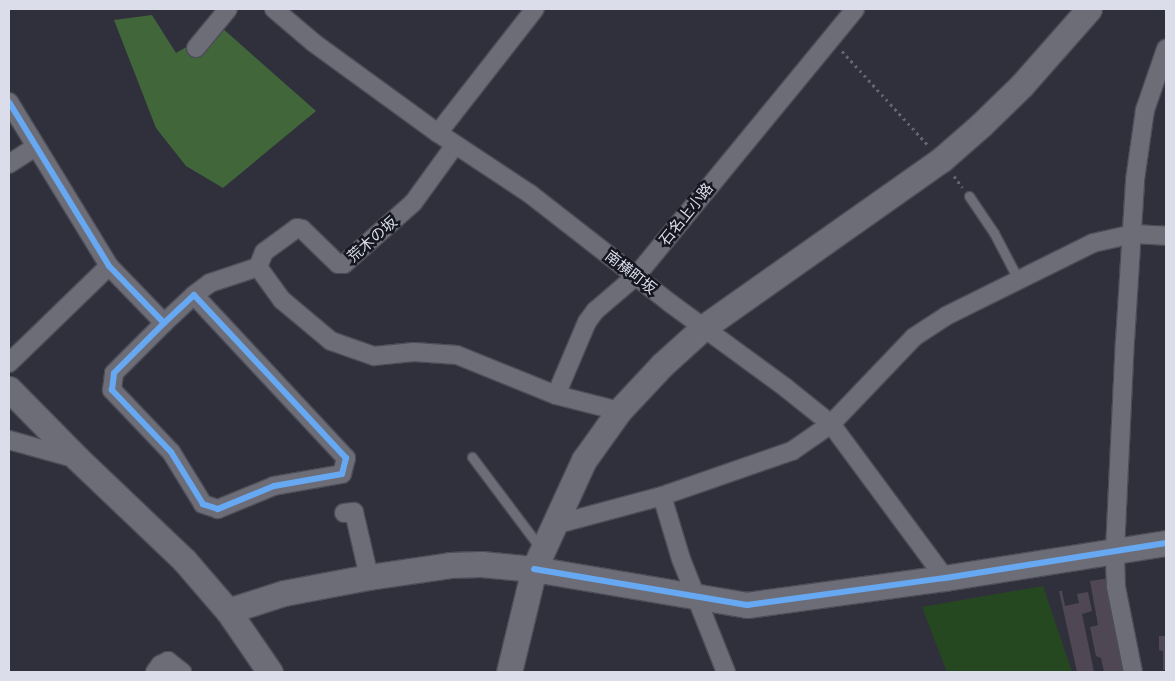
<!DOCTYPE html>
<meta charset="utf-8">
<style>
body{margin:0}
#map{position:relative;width:1175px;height:681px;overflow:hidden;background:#30303c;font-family:Helvetica,"Noto Sans JP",sans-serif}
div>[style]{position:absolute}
.green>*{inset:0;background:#264820}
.forest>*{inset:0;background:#406639}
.building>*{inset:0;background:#4f4754}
.path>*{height:3px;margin-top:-1.5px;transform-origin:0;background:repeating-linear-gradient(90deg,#65666f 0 2.5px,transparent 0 6.5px)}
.roads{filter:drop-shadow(1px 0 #4c4d57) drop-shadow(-1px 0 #4c4d57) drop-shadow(0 1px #4c4d57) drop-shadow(0 -1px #4c4d57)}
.lane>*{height:9px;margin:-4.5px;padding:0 4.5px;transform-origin:4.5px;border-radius:4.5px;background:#6d6d78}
.street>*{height:18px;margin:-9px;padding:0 9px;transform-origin:9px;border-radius:9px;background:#6d6d78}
.secondary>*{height:25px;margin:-12.5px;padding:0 12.5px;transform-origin:12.5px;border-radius:12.5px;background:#6d6d78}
.cycleway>*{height:6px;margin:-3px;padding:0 3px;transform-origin:3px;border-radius:3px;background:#66a8f1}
span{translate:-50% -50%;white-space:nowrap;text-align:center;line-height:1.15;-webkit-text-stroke:5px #15161f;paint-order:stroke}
.street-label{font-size:15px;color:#dbddeb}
.frame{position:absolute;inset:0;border:10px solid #dbddeb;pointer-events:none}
</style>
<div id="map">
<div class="green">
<div style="clip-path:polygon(1043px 586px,1072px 672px,947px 672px,922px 607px)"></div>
</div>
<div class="forest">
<div style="clip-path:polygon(152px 15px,176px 53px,221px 27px,316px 111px,223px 188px,186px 166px,156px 128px,114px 20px)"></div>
</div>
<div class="building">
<div style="clip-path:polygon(1110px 578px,1128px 672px,1104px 672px,1101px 658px,1096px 656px,1090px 627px,1098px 625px,1090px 581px)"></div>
<div style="clip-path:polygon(1059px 591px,1062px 591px,1065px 606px,1079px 603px,1077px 594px,1088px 592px,1092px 611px,1082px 614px,1094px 672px,1077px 672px)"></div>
<div style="clip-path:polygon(1159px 636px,1166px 636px,1166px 670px,1163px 670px,1163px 651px,1159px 650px)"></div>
</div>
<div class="path">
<div style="left:842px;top:51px;width:126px;rotate:47.6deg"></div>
<div style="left:954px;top:176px;width:14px;rotate:54deg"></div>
</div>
<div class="roads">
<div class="lane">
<div style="left:969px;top:196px;width:45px;rotate:56deg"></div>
<div style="left:994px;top:233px;width:52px;rotate:62.4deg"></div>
<div style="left:472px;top:457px;width:115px;rotate:53.1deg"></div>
</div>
<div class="street">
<div style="left:274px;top:9px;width:52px;rotate:40.4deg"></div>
<div style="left:314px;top:43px;width:153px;rotate:36deg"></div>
<div style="left:438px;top:133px;width:110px;rotate:33.5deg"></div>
<div style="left:530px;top:194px;width:177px;rotate:37.9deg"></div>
<div style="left:670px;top:303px;width:144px;rotate:36.2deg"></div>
<div style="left:786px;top:388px;width:58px;rotate:38.7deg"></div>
<div style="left:831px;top:424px;width:192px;rotate:53.5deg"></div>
<div style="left:196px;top:48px;width:50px;rotate:-50.6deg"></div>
<div style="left:9px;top:102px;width:192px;rotate:58.6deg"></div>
<div style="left:109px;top:266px;width:79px;rotate:46deg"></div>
<div style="left:164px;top:323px;width:41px;rotate:-43deg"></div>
<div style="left:194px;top:295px;width:223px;rotate:47deg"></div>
<div style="left:346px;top:458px;width:16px;rotate:104deg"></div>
<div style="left:342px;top:474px;width:69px;rotate:170deg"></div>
<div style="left:274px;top:486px;width:61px;rotate:157.7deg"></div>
<div style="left:218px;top:509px;width:16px;rotate:-162deg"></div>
<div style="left:203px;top:504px;width:61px;rotate:-121.6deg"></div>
<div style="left:171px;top:452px;width:86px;rotate:-133.6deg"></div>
<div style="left:112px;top:390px;width:17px;rotate:-83deg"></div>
<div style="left:114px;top:373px;width:71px;rotate:-45deg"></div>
<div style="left:438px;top:133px;width:157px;rotate:-52deg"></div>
<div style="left:9px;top:164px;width:31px;rotate:-33deg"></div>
<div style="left:258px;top:267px;width:16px;rotate:-68deg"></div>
<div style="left:264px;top:252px;width:41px;rotate:-36deg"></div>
<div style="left:297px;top:228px;width:5px;rotate:11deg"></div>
<div style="left:302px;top:229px;width:50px;rotate:44.2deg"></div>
<div style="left:338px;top:264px;width:6px"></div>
<div style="left:344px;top:264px;width:92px;rotate:-41.5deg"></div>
<div style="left:413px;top:203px;width:72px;rotate:-54.1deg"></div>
<div style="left:194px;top:295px;width:20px;rotate:-37deg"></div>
<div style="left:210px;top:283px;width:51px;rotate:-18.4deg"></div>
<div style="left:258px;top:267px;width:41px;rotate:54deg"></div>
<div style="left:282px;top:300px;width:64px;rotate:39.9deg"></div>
<div style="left:331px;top:341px;width:46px;rotate:19.2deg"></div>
<div style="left:374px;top:356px;width:40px;rotate:-5.7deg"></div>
<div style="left:414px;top:352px;width:43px;rotate:4deg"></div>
<div style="left:457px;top:355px;width:107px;rotate:22deg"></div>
<div style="left:556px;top:395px;width:65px;rotate:14.3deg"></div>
<div style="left:9px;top:363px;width:139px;rotate:-44.1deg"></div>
<div style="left:556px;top:395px;width:79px;rotate:-67deg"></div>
<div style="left:587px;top:322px;width:14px;rotate:-54deg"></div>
<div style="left:595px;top:311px;width:54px;rotate:-40.5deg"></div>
<div style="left:636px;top:276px;width:345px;rotate:-50.6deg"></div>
<div style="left:9px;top:440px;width:71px;rotate:15.6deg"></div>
<div style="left:662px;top:496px;width:66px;rotate:73.2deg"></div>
<div style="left:681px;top:559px;width:122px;rotate:68.3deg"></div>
<div style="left:344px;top:513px;width:10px;rotate:-6deg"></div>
<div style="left:354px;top:512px;width:67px;rotate:77deg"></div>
<div style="left:554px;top:525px;width:112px;rotate:-15deg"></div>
<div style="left:662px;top:496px;width:138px;rotate:-19.1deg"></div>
<div style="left:792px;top:451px;width:47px;rotate:-34.7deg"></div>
<div style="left:831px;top:424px;width:120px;rotate:-46.3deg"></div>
<div style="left:914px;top:337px;width:38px;rotate:-33deg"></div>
<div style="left:946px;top:316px;width:164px;rotate:-26.4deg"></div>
<div style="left:1093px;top:243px;width:41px;rotate:-12.7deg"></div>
<div style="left:1133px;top:234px;width:33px;rotate:3deg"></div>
<div style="left:155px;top:672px;width:9px;rotate:-54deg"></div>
<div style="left:160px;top:665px;width:9px;rotate:-27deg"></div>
<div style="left:168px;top:661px;width:18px;rotate:38deg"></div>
<div style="left:1133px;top:672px;width:87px;rotate:-101.3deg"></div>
<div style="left:1116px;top:587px;width:37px;rotate:-92deg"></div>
<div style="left:1115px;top:550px;width:209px;rotate:-87.3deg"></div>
<div style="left:1125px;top:341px;width:161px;rotate:-86.4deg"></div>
<div style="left:1135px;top:180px;width:71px;rotate:-81.9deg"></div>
<div style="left:1145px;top:110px;width:65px;rotate:-71deg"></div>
</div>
<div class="secondary">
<div style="left:9px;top:389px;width:98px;rotate:45.4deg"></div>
<div style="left:78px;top:459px;width:146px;rotate:43.6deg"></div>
<div style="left:184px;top:560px;width:67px;rotate:49.2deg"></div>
<div style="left:228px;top:611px;width:74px;rotate:55.5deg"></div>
<div style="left:228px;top:611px;width:59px;rotate:-17.8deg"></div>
<div style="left:284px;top:593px;width:86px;rotate:-10.7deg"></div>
<div style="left:369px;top:577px;width:82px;rotate:-8.4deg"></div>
<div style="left:450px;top:565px;width:31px;rotate:-2deg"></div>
<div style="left:481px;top:564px;width:53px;rotate:5.4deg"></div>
<div style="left:534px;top:569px;width:216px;rotate:9.6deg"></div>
<div style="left:747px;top:605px;width:200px;rotate:-7.8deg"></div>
<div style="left:945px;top:578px;width:224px;rotate:-9deg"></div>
<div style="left:509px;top:672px;width:106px;rotate:-76.4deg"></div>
<div style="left:534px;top:569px;width:120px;rotate:-65.4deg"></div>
<div style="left:584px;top:460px;width:60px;rotate:-54.5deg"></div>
<div style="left:619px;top:411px;width:63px;rotate:-46.9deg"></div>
<div style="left:662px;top:365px;width:57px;rotate:-42.1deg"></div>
<div style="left:704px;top:327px;width:290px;rotate:-35.2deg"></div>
<div style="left:941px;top:160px;width:53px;rotate:-41.2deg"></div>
<div style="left:981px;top:125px;width:57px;rotate:-44.3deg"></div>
<div style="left:1022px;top:85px;width:101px;rotate:-48.6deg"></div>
</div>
</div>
<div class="cycleway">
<div style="left:9px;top:102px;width:192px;rotate:58.6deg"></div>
<div style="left:109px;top:266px;width:79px;rotate:46deg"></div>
<div style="left:164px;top:323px;width:41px;rotate:-43deg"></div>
<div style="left:194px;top:295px;width:223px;rotate:47deg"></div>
<div style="left:346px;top:458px;width:16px;rotate:104deg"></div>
<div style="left:342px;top:474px;width:69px;rotate:170deg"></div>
<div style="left:274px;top:486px;width:61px;rotate:157.7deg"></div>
<div style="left:218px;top:509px;width:16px;rotate:-162deg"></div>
<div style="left:203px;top:504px;width:61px;rotate:-121.6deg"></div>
<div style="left:171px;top:452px;width:86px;rotate:-133.6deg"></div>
<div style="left:112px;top:390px;width:17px;rotate:-83deg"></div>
<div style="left:114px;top:373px;width:71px;rotate:-45deg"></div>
<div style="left:534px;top:569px;width:216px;rotate:9.6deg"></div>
<div style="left:747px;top:605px;width:200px;rotate:-7.8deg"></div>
<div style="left:945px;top:578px;width:224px;rotate:-9deg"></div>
</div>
<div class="street-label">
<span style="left:686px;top:214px;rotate:-51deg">石名上小路</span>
<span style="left:372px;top:239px;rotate:-41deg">荒木の坂</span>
<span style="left:631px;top:272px;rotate:38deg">南横町坂</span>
</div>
<div class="frame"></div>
</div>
